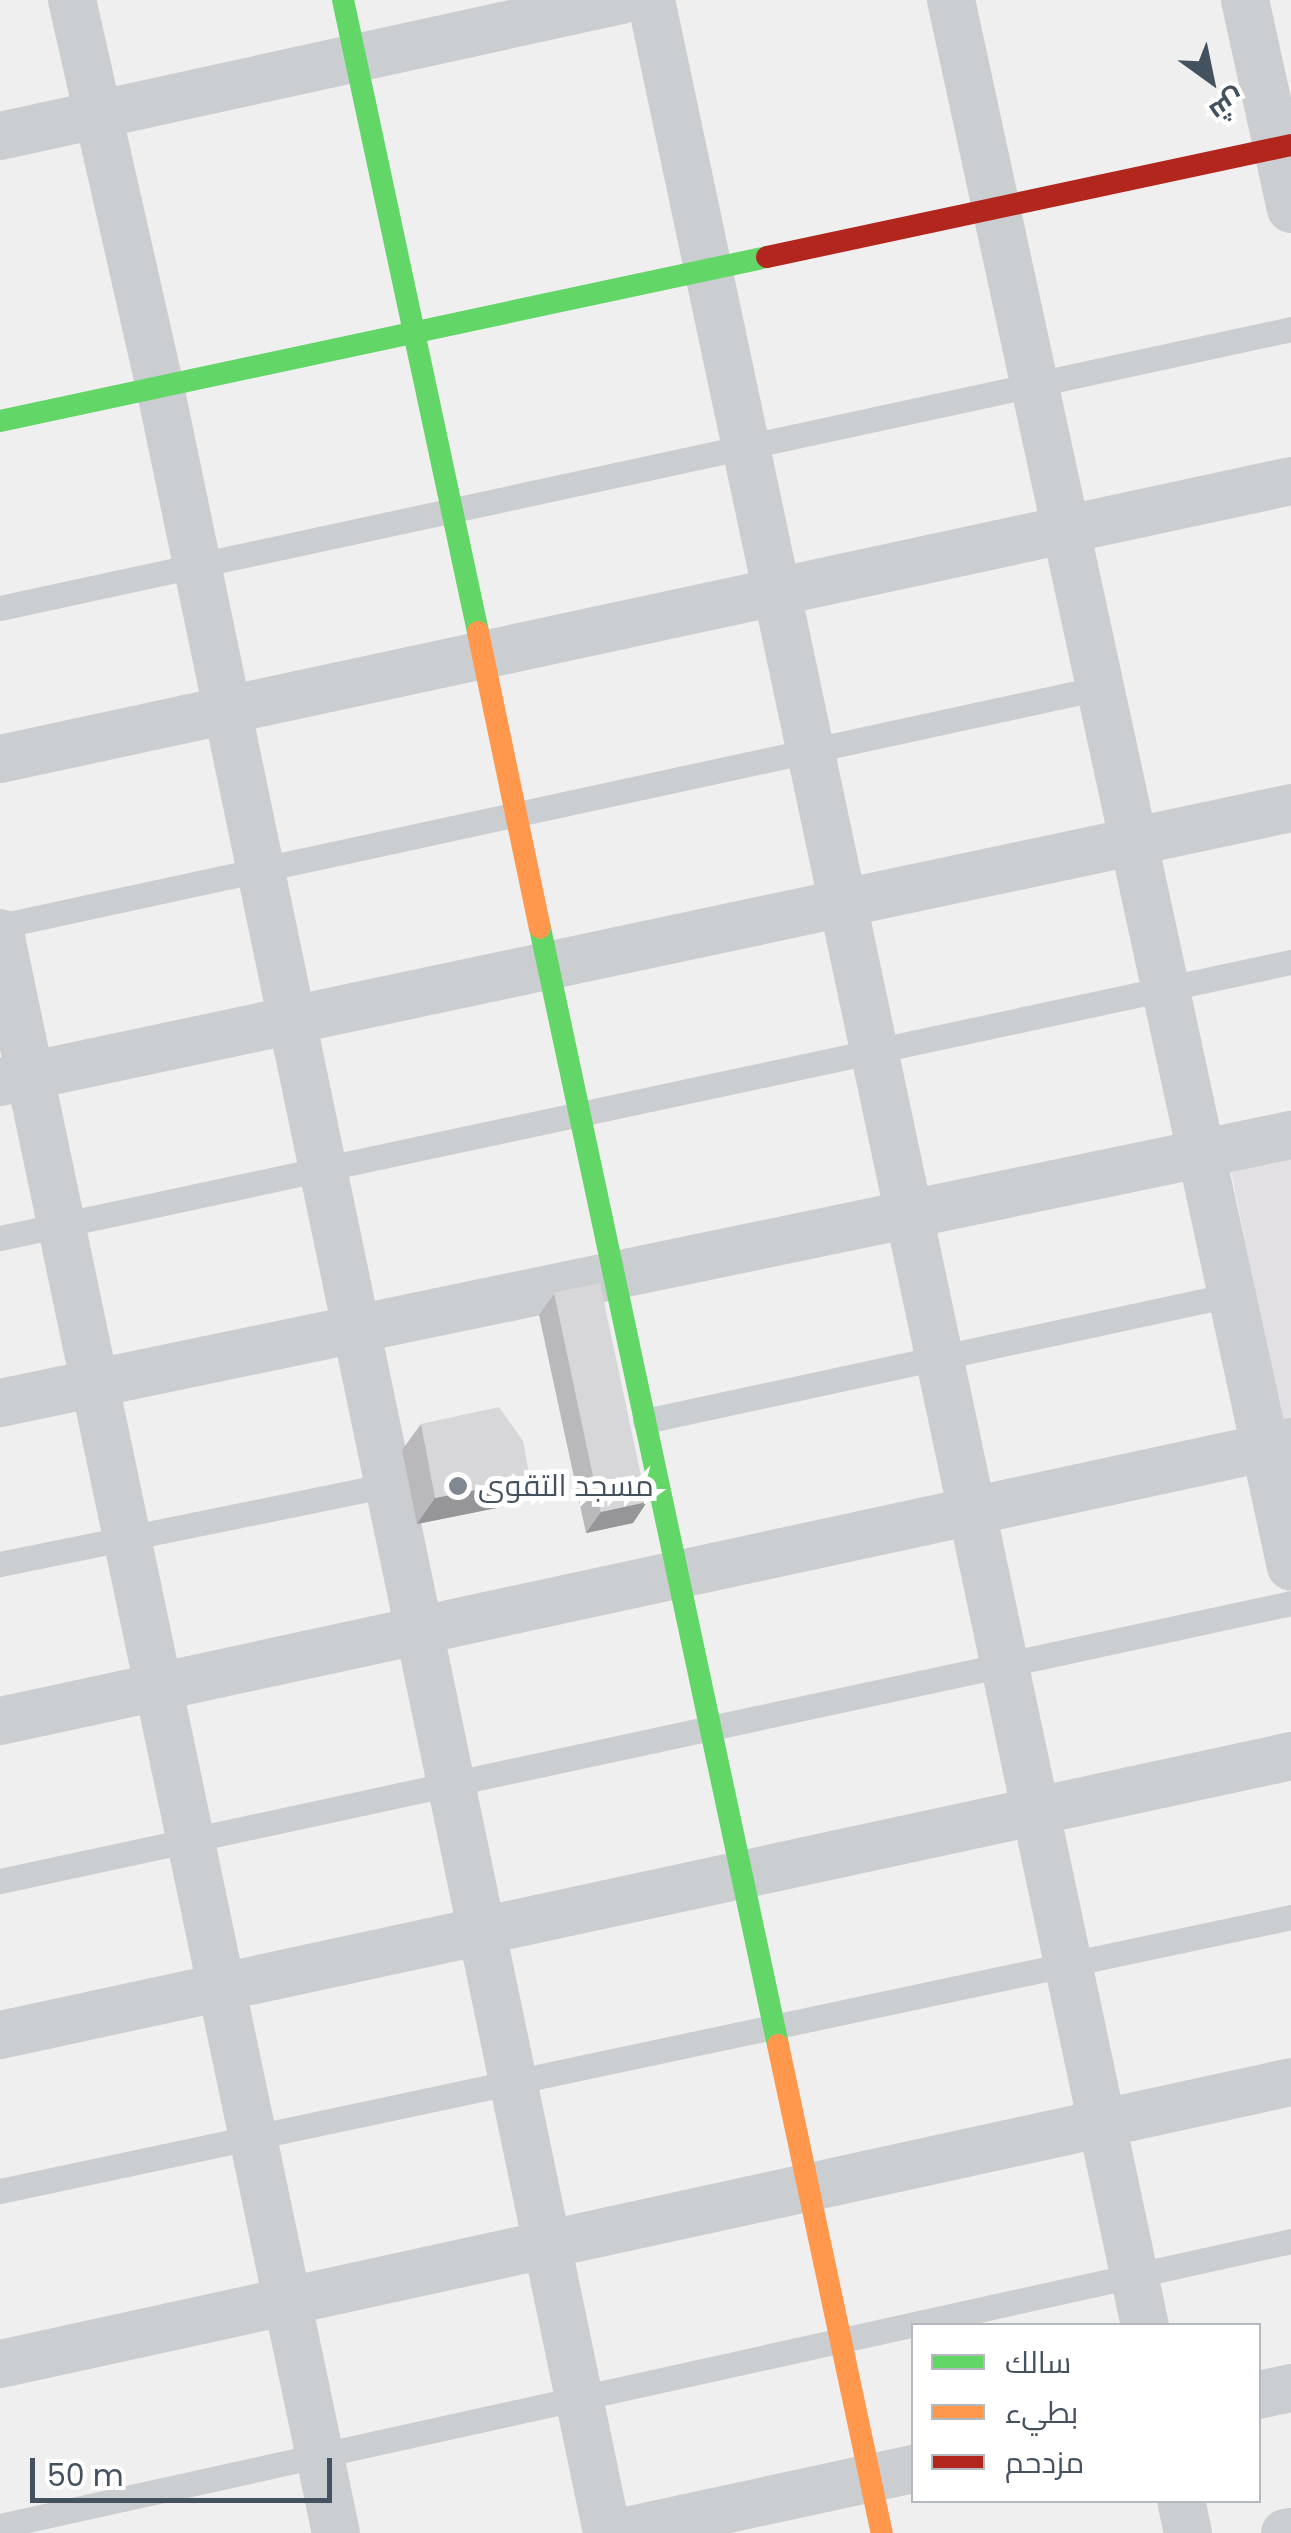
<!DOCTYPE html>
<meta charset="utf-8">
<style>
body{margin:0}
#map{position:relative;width:1291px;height:2533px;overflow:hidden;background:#f0efef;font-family:Poppins,Cairo,sans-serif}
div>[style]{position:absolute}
.education>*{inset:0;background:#e2e0e2}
.lane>*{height:25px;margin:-12.5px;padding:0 12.5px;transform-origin:12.5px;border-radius:12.5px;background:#cbced0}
.street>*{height:48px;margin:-24px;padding:0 24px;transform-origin:24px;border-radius:24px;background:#cbced0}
.fast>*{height:22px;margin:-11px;padding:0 11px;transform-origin:11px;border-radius:11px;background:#63d668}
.slow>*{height:22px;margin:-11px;padding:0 11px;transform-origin:11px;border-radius:11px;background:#ff974d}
.jam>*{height:22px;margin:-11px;padding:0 11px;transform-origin:11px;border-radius:11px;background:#b3261e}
.wall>*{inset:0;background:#b9b9bb}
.shaded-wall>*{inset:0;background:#969698}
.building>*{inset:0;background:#d7d7d9;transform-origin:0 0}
.dots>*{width:28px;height:28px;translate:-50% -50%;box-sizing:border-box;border:5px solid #fff;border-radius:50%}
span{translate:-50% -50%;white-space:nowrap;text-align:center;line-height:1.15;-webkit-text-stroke:10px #fff;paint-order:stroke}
.poi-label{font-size:30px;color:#44515e}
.left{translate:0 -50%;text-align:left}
.legend{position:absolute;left:911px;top:2323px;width:350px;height:180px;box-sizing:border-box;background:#fff;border:2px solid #b4b9bf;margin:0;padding:12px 18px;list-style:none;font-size:30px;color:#44515e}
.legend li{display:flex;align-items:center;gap:20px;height:50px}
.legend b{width:50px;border:2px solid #b4b9bf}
.north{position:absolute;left:1161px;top:30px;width:100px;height:100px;-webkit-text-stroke:8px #fff;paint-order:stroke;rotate:147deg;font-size:28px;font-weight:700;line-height:40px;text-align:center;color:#44515e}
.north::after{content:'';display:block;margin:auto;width:35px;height:45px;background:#44515e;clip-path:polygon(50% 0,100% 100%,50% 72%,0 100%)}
.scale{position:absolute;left:30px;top:2458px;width:302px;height:45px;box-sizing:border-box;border:5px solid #44515e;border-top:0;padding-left:12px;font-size:30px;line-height:35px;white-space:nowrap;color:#44515e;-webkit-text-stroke:8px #fff;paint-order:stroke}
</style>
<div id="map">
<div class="education">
<div style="clip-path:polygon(1291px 1142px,1291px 1421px,1282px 1423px,1228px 1156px)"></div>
</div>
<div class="lane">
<div style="left:0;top:608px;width:1321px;rotate:-12.19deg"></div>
<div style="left:0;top:926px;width:1125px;rotate:-12.21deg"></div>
<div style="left:0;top:1238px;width:1320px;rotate:-12.07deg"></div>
<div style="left:645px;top:1421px;width:598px;rotate:-12.15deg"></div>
<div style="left:0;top:1564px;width:396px;rotate:-11.5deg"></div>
<div style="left:0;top:1881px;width:1321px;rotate:-12.15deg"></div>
<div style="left:0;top:2191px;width:1320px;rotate:-11.98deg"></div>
<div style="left:0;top:2526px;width:1322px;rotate:-12.45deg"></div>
</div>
<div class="street">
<div style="left:72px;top:0;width:397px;rotate:77.2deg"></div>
<div style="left:160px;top:387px;width:2192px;rotate:78.23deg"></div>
<div style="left:651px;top:0;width:2378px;rotate:78.01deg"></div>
<div style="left:951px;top:0;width:1603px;rotate:77.76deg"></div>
<div style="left:1245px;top:0;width:214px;rotate:77.6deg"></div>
<div style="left:0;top:136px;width:636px;rotate:-12.35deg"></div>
<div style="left:0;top:759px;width:1321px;rotate:-12.15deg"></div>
<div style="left:0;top:933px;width:1635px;rotate:78.14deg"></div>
<div style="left:0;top:1082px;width:1320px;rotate:-11.98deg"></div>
<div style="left:0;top:1403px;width:1319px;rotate:-11.73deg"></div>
<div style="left:0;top:1721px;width:1321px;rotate:-12.19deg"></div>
<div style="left:0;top:2035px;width:1321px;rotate:-12.19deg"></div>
<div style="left:0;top:2364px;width:1321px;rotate:-12.32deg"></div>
<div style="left:1258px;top:2395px;width:34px;rotate:-12deg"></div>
<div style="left:1181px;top:2500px;width:34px;rotate:78deg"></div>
<div style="left:617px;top:2533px;width:304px;rotate:-12.2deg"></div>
<div style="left:1285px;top:2533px;width:6px;rotate:-9deg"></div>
</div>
<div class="fast">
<div style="left:343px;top:0;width:646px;rotate:77.94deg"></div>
<div style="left:0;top:421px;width:784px;rotate:-12.07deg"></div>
<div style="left:540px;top:928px;width:1142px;rotate:77.97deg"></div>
</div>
<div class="slow">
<div style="left:478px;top:632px;width:302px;rotate:78.2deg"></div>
<div style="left:778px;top:2045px;width:499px;rotate:78deg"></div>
</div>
<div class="jam">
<div style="left:767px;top:257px;width:536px;rotate:-12.06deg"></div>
</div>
<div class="wall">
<div style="clip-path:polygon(554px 1294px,647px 1502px,633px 1523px,586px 1533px,539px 1315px)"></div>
<div style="clip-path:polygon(421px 1424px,511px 1505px,417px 1524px,402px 1450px)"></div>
</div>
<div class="shaded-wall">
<div style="clip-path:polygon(530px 1479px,511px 1505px,417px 1524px,435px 1498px)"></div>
<div style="clip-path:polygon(647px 1502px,633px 1523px,586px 1533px,601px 1512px)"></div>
</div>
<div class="building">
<div style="left:600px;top:1283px;width:224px;height:47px;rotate:78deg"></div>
<div style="clip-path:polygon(499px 1407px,523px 1441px,530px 1479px,435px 1498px,421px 1424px)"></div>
</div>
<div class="dots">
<div style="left:458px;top:1486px;background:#808891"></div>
</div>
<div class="poi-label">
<span class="left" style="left:478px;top:1486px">مسجد التقوى</span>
</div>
<ul class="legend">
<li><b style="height:12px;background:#63d668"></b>سالك</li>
<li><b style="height:12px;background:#ff974d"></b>بطيء</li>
<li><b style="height:12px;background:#b3261e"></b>مزدحم</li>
</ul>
<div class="north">ش</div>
<div class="scale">50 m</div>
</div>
